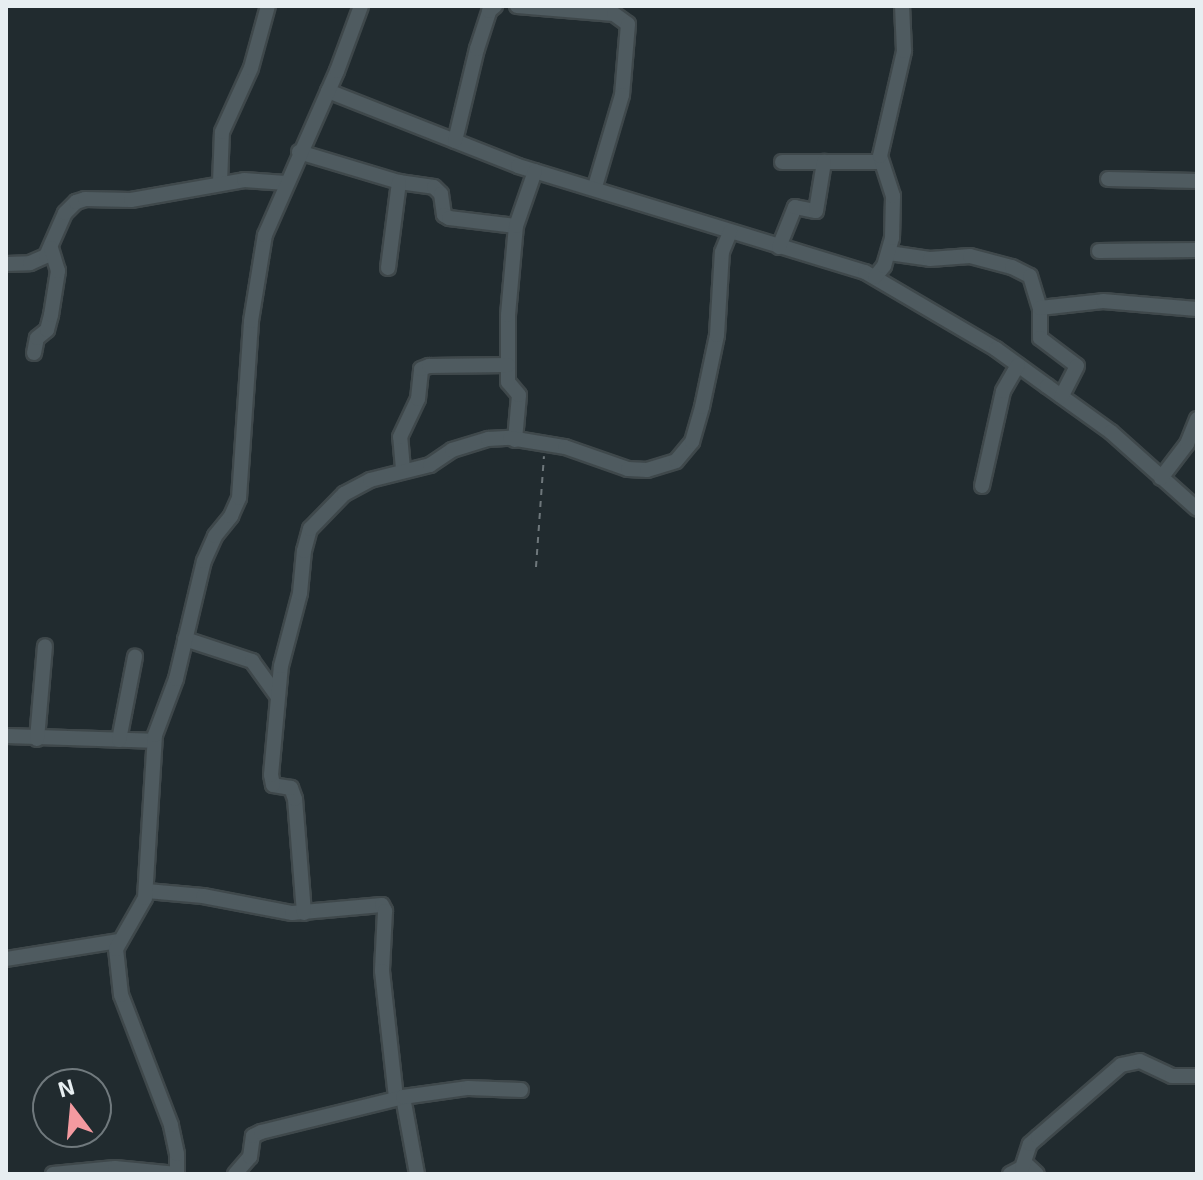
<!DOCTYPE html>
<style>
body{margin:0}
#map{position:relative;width:1203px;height:1180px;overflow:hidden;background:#212b2f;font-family:"Exo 2",sans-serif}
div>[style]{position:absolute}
.path>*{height:2px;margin-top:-1px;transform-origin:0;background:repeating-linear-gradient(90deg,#6e777b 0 6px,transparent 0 12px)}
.roads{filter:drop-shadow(2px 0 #3f484b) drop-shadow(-2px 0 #3f484b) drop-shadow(0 2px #3f484b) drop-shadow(0 -2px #3f484b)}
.minor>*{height:14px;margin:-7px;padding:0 7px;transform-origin:7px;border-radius:7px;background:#4f5b60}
span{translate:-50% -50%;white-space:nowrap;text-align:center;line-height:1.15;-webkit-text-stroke:8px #212b2f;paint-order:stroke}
.frame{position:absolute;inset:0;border:8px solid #e7eef1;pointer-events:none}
.north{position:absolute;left:32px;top:1068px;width:80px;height:80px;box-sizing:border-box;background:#212b2f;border:2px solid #70797d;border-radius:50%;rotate:344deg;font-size:22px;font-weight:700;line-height:32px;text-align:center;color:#e7eef1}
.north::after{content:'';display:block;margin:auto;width:28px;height:36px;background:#f49aa0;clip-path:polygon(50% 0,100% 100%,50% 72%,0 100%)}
</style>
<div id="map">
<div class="path">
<div style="left:536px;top:567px;width:111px;rotate:-85.9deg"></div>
</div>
<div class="roads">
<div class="minor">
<div style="left:517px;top:6px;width:97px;rotate:4.7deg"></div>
<div style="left:614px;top:14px;width:17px;rotate:36deg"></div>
<div style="left:628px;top:24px;width:71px;rotate:94.8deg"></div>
<div style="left:622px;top:95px;width:96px;rotate:106.4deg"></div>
<div style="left:328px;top:91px;width:204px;rotate:21.5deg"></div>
<div style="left:518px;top:166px;width:363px;rotate:17deg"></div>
<div style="left:865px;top:272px;width:152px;rotate:30.4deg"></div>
<div style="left:996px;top:349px;width:63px;rotate:36deg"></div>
<div style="left:1047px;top:386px;width:79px;rotate:35.7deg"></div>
<div style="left:1111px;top:432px;width:115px;rotate:41.8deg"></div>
<div style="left:455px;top:141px;width:95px;rotate:-76.6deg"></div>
<div style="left:477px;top:49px;width:40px;rotate:-72deg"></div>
<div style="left:489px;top:11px;width:8px;rotate:-40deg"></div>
<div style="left:299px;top:152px;width:104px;rotate:16.7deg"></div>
<div style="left:399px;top:182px;width:35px;rotate:8deg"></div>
<div style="left:434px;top:187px;width:10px;rotate:45deg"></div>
<div style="left:441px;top:194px;width:21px;rotate:82deg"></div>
<div style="left:444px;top:215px;width:6px;rotate:31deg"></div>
<div style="left:449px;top:218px;width:67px;rotate:6.8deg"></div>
<div style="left:782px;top:162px;width:99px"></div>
<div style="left:1108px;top:179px;width:89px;rotate:1.3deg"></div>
<div style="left:220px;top:183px;width:51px;rotate:-87.8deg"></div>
<div style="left:222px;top:132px;width:70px;rotate:-65.6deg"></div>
<div style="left:251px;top:68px;width:64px;rotate:-74.7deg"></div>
<div style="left:779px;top:247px;width:43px;rotate:-68.2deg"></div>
<div style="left:795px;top:207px;width:21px;rotate:11deg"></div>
<div style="left:816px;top:211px;width:50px;rotate:-80.7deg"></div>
<div style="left:1099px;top:251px;width:98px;rotate:-0.6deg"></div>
<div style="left:889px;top:253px;width:41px;rotate:8.3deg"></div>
<div style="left:930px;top:259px;width:40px;rotate:-4.3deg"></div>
<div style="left:970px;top:256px;width:43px;rotate:14.7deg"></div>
<div style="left:1012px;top:267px;width:20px;rotate:27deg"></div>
<div style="left:1030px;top:276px;width:34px;rotate:73deg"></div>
<div style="left:1040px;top:308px;width:30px;rotate:90deg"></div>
<div style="left:1040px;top:338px;width:46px;rotate:37.1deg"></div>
<div style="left:1077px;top:366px;width:34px;rotate:117deg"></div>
<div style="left:6px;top:264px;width:24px;rotate:-2deg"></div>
<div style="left:30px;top:263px;width:17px;rotate:-24deg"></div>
<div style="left:46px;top:256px;width:47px;rotate:-66.2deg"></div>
<div style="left:65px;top:213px;width:16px;rotate:-45deg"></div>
<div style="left:76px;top:202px;width:9px;rotate:-18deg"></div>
<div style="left:85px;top:199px;width:46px;rotate:1.2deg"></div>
<div style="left:131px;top:200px;width:115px;rotate:-10deg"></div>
<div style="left:244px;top:180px;width:42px;rotate:4.1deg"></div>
<div style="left:388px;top:268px;width:87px;rotate:-82.7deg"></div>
<div style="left:875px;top:277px;width:14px;rotate:-51deg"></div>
<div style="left:884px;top:266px;width:29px;rotate:-74deg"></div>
<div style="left:892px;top:238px;width:42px;rotate:-88.6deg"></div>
<div style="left:893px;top:196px;width:42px;rotate:-108deg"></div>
<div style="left:880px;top:156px;width:108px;rotate:-77.1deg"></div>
<div style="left:904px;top:51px;width:45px;rotate:-92.5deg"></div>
<div style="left:1040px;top:308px;width:63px;rotate:-6.3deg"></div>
<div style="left:1103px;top:301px;width:94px;rotate:4.9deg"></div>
<div style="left:34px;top:353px;width:15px;rotate:-79deg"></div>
<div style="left:37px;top:338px;width:13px;rotate:-39deg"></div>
<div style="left:47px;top:330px;width:16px;rotate:-75deg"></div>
<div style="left:51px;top:315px;width:45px;rotate:-81deg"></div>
<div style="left:58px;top:271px;width:24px;rotate:-107deg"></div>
<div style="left:515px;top:440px;width:45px;rotate:-84.9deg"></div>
<div style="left:519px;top:395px;width:17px;rotate:-130deg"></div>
<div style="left:508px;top:382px;width:67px;rotate:-90deg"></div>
<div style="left:508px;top:315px;width:89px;rotate:-84.9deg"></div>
<div style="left:516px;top:226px;width:58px;rotate:-70.9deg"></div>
<div style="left:403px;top:469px;width:32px;rotate:-95deg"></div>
<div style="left:400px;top:437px;width:42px;rotate:-64.7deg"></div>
<div style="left:418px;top:399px;width:30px;rotate:-84deg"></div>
<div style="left:421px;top:369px;width:9px;rotate:-21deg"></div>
<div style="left:429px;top:366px;width:79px;rotate:-0.7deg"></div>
<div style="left:1161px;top:478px;width:43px;rotate:-52.6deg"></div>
<div style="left:1187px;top:444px;width:27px;rotate:-68deg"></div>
<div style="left:982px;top:486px;width:97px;rotate:-77.5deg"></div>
<div style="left:1003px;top:391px;width:30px;rotate:-60deg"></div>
<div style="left:185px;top:639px;width:71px;rotate:18.2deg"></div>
<div style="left:252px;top:661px;width:44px;rotate:54.2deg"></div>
<div style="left:6px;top:736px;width:147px;rotate:1.9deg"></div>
<div style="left:37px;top:739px;width:93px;rotate:-85.1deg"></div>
<div style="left:119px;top:740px;width:85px;rotate:-79.1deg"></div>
<div style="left:147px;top:891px;width:56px;rotate:5.1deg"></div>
<div style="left:203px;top:896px;width:91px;rotate:10.8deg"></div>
<div style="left:292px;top:913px;width:90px;rotate:-5.1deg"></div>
<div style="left:382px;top:905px;width:7px;rotate:63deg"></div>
<div style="left:385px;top:911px;width:60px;rotate:92.9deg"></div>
<div style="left:382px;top:971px;width:128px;rotate:83.7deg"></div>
<div style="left:304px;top:913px;width:114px;rotate:-94.5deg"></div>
<div style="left:295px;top:799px;width:12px;rotate:-110deg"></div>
<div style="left:291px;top:788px;width:18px;rotate:-171deg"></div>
<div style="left:273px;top:785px;width:10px;rotate:-101deg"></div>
<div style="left:271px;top:775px;width:109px;rotate:-84.8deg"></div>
<div style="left:281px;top:666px;width:75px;rotate:-75.4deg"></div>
<div style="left:300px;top:593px;width:42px;rotate:-84.6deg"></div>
<div style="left:304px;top:551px;width:23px;rotate:-75deg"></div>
<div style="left:310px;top:529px;width:49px;rotate:-45.8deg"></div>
<div style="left:344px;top:494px;width:30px;rotate:-28deg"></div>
<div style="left:370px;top:480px;width:62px;rotate:-14deg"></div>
<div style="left:430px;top:465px;width:27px;rotate:-34deg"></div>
<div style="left:452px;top:450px;width:38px;rotate:-17deg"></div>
<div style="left:488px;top:439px;width:22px;rotate:-3deg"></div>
<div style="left:510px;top:438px;width:56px;rotate:9.3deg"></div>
<div style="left:565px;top:447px;width:67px;rotate:19.2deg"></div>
<div style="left:628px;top:469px;width:19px;rotate:3deg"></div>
<div style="left:647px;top:470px;width:30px;rotate:-17deg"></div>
<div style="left:676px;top:461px;width:25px;rotate:-50deg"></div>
<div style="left:692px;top:442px;width:36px;rotate:-74deg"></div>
<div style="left:702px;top:407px;width:74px;rotate:-78.2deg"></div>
<div style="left:717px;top:335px;width:83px;rotate:-86.6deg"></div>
<div style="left:722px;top:252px;width:22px;rotate:-68deg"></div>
<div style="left:6px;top:959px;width:114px;rotate:-9.1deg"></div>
<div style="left:403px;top:1097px;width:78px;rotate:79.7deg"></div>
<div style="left:1025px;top:1163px;width:16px;rotate:43deg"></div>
<div style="left:53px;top:1174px;width:62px;rotate:-5.5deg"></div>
<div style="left:115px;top:1168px;width:62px;rotate:5.5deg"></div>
<div style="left:177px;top:1174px;width:20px;rotate:-90deg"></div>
<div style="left:177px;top:1154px;width:30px;rotate:-102deg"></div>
<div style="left:171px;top:1125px;width:139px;rotate:-111deg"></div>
<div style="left:121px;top:995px;width:46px;rotate:-96.2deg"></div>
<div style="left:116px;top:949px;width:59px;rotate:-60.4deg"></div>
<div style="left:145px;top:898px;width:163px;rotate:-86.5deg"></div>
<div style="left:155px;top:735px;width:60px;rotate:-69.4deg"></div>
<div style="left:176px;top:679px;width:121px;rotate:-76.7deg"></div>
<div style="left:204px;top:561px;width:27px;rotate:-66deg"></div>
<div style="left:215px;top:536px;width:26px;rotate:-51deg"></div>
<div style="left:231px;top:516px;width:20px;rotate:-66deg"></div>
<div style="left:239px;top:498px;width:177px;rotate:-86.1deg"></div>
<div style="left:251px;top:321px;width:87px;rotate:-80.8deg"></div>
<div style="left:265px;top:235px;width:179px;rotate:-66.3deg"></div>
<div style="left:337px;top:71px;width:69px;rotate:-69.7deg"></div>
<div style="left:235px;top:1174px;width:23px;rotate:-49deg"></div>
<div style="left:250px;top:1157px;width:21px;rotate:-82deg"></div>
<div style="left:253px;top:1136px;width:9px;rotate:-27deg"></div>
<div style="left:261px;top:1132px;width:146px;rotate:-13.8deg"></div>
<div style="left:403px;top:1097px;width:66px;rotate:-7.9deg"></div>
<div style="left:468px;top:1088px;width:53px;rotate:2.2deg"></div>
<div style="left:1010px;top:1174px;width:13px;rotate:-27deg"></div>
<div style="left:1022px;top:1168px;width:25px;rotate:-72deg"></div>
<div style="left:1030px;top:1144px;width:11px;rotate:-41deg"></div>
<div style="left:1038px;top:1137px;width:110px;rotate:-40.9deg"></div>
<div style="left:1121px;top:1065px;width:19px;rotate:-12deg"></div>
<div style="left:1140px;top:1061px;width:35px;rotate:25deg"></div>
<div style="left:1172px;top:1076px;width:25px"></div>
</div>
</div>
<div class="frame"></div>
<div class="north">N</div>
</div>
